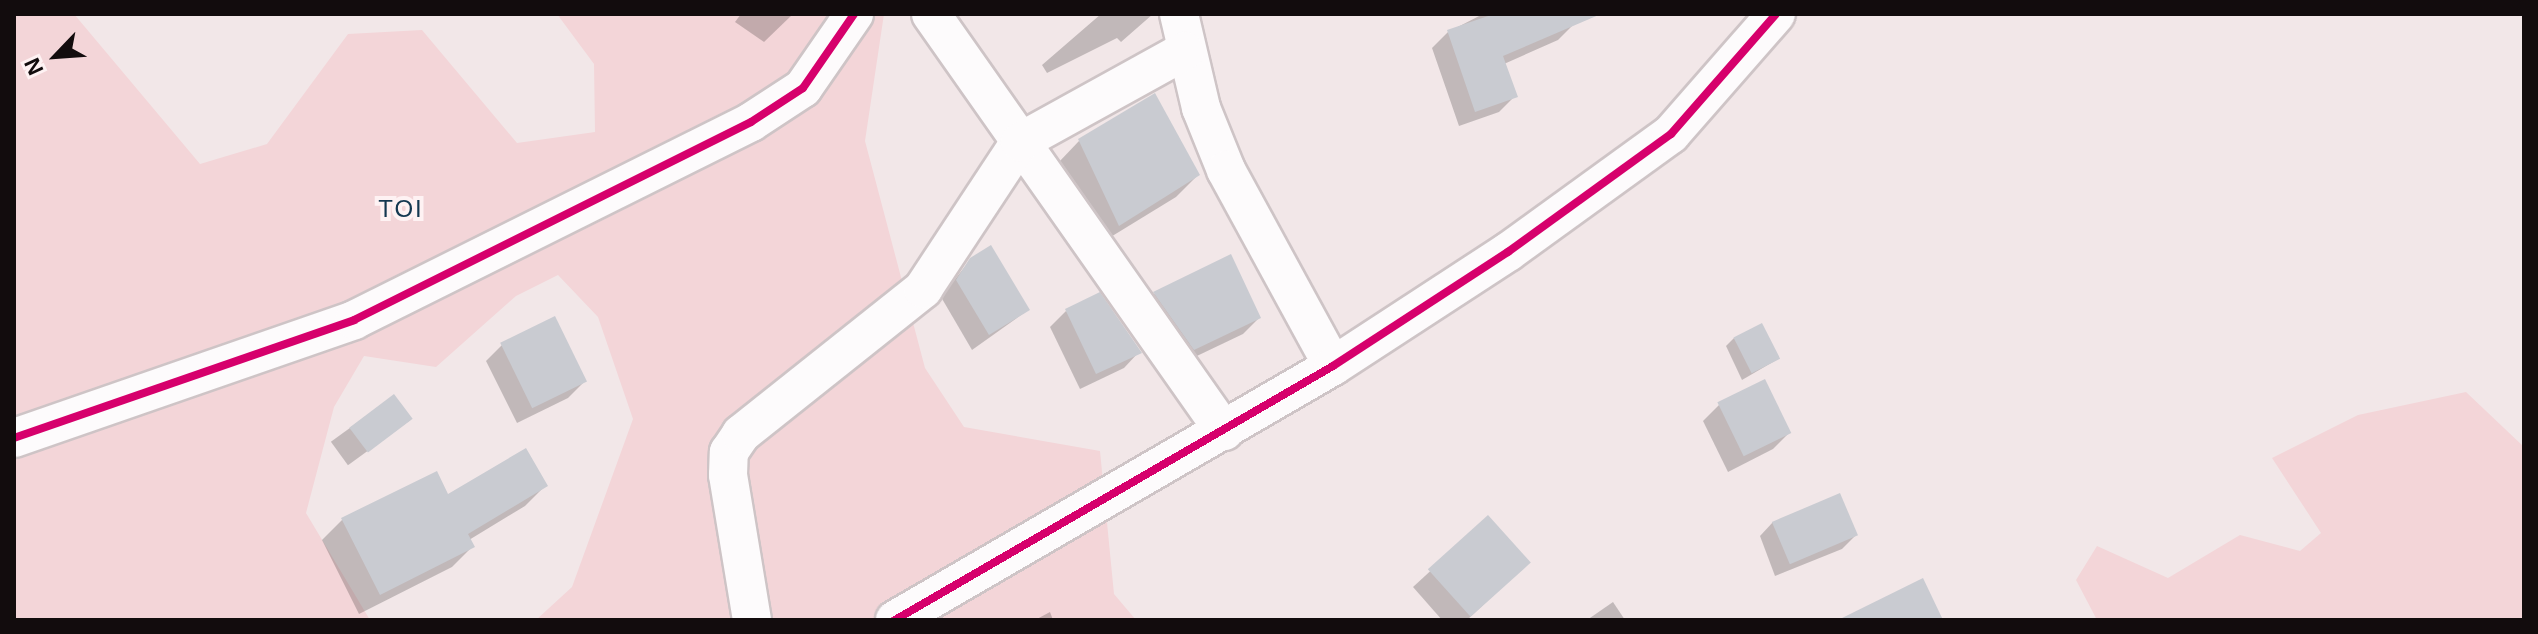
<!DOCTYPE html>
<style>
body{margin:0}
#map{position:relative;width:2538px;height:634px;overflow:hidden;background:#f2e7e8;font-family:Arial,sans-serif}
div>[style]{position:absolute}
.green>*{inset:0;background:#f3d5d8}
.shadow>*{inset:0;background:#0003;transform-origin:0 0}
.building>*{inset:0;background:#c9cbd1;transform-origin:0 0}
.roads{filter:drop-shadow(2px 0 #cec4c6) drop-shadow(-2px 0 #cec4c6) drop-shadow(0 2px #cec4c6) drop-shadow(0 -2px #cec4c6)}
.minor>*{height:38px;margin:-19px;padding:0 19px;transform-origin:19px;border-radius:19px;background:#fdfbfc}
.cycleway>*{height:8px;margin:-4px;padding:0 4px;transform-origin:4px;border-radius:4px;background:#d6006c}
span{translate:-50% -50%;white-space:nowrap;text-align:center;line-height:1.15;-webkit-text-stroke:8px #fef2f3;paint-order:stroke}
.quarter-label{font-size:24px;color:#143851;letter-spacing:2px}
.frame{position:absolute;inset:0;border:16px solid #120c0d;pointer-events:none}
.north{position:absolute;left:16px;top:16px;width:80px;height:80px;-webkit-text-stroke:6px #fef2f3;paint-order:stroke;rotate:245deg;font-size:22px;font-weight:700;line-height:32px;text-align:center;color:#120c0d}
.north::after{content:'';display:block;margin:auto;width:28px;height:36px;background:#120c0d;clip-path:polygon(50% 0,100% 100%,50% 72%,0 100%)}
</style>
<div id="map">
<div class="green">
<div style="clip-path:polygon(14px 14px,74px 14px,200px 164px,267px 144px,348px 34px,422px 30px,517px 143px,595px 132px,594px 64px,557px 14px,884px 14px,865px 141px,925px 368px,964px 427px,1100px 451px,1114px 594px,1136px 620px,536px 620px,572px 587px,633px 419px,598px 317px,558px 275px,516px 296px,436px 367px,364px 356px,334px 407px,306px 513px,370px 620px,14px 620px)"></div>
<div style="clip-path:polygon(2466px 392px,2524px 447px,2524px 620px,2097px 620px,2076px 580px,2097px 546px,2168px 578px,2240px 535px,2300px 551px,2321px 533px,2272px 458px,2358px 415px)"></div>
</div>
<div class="shadow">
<div style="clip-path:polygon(741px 14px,793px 14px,764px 42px,735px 22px)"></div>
<div style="clip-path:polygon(1101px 14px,1153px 14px,1121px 42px,1117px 38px,1047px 73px,1042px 65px)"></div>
<div style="clip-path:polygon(1483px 14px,1569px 14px,1574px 24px,1558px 40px,1504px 64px,1515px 96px,1499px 112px,1459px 126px,1432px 48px,1448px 32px)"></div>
<div style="clip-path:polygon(1079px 141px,1198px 175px,1176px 197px,1096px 246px,1058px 163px)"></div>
<div style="clip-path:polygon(971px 259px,1028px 310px,972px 350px,941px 297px)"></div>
<div style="clip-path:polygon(1154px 294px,1259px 318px,1243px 334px,1178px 365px,1139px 309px)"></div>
<div style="clip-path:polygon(1066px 311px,1139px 352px,1124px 368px,1080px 389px,1050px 327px)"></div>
<div style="clip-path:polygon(1734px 338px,1778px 359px,1742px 380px,1726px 346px)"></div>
<div style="clip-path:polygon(502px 345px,584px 382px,568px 398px,517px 423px,486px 361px)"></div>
<div style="clip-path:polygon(1764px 382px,1789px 433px,1773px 449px,1728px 472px,1703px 421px,1719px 405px)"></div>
<div style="left:394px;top:396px;width:29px;height:78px;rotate:54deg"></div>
<div style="clip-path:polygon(546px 485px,525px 506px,469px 540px,473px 546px,452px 567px,359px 614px,322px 540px,342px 520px,448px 497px)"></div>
<div style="clip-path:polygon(1488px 518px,1512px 578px,1467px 620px,1442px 620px,1413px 587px)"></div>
<div style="clip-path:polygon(1773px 522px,1856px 535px,1842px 549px,1775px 576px,1760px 536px)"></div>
<div style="clip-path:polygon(1613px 602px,1625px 620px,1587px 620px)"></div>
<div style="clip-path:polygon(1050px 612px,1053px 620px,1035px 620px)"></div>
</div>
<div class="building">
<div style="clip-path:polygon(1494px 14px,1601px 14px,1503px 56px,1518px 97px,1475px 112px,1447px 30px)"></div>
<div style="clip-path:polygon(1155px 93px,1200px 175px,1119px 226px,1078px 139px)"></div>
<div style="clip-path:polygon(991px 245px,1030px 310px,989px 335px,956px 280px,970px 258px)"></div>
<div style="clip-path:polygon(1231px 254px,1261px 318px,1194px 350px,1153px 292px)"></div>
<div style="clip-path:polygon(1100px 292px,1142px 353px,1096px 374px,1065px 309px)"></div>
<div style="left:555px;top:316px;width:73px;height:61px;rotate:64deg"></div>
<div style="left:1762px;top:323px;width:40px;height:32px;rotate:63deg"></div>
<div style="left:1765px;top:379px;width:60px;height:53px;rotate:64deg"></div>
<div style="left:394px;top:394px;width:31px;height:56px;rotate:53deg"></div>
<div style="clip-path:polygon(526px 448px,548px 486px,468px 534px,475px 547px,380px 595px,341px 518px,437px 471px,448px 494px)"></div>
<div style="left:1840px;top:493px;width:46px;height:74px;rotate:67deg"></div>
<div style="left:1488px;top:515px;width:64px;height:81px;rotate:48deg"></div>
<div style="clip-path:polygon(1923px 578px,1943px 620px,1838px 620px)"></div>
</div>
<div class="roads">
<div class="minor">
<div style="left:931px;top:14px;width:510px;rotate:54.91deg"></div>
<div style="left:1179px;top:14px;width:97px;rotate:76.8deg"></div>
<div style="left:1201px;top:108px;width:67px;rotate:68deg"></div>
<div style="left:1226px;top:170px;width:223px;rotate:61.4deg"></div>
<div style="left:14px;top:438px;width:360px;rotate:-19.1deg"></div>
<div style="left:354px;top:320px;width:444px;rotate:-26.5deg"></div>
<div style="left:751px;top:122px;width:62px;rotate:-33.2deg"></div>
<div style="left:803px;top:88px;width:90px;rotate:-55.4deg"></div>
<div style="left:752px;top:620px;width:147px;rotate:-99.4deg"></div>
<div style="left:728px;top:475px;width:23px;rotate:-88deg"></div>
<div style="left:729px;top:452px;width:22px;rotate:-56deg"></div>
<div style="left:741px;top:434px;width:233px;rotate:-38.5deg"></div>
<div style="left:923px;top:289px;width:176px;rotate:-56.6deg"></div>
<div style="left:1020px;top:142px;width:188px;rotate:-28.9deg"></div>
<div style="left:895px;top:620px;width:506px;rotate:-30.11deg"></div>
<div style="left:1333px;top:366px;width:209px;rotate:-33.1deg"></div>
<div style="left:1508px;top:252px;width:201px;rotate:-35.9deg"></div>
<div style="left:1671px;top:134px;width:159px;rotate:-48.8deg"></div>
</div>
</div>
<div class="cycleway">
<div style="left:14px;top:438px;width:360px;rotate:-19.1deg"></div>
<div style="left:354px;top:320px;width:444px;rotate:-26.5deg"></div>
<div style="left:751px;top:122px;width:62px;rotate:-33.2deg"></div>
<div style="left:803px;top:88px;width:90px;rotate:-55.4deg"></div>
<div style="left:895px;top:620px;width:506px;rotate:-30.11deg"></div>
<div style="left:1333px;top:366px;width:209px;rotate:-33.1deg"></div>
<div style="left:1508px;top:252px;width:201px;rotate:-35.9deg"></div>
<div style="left:1671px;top:134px;width:159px;rotate:-48.8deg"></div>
</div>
<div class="quarter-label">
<span style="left:401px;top:209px">TOI</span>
</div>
<div class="frame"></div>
<div class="north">N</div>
</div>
